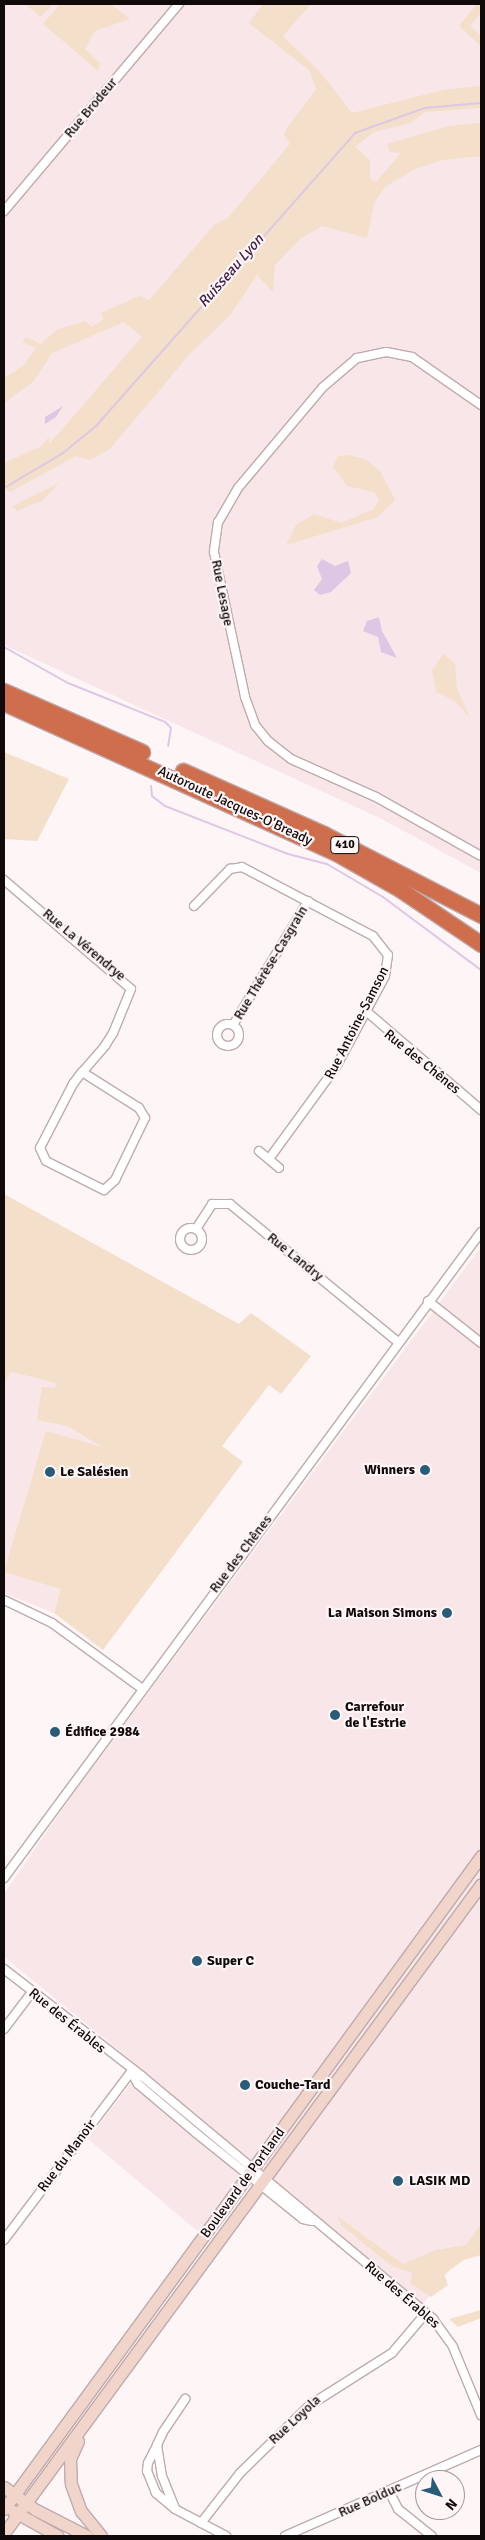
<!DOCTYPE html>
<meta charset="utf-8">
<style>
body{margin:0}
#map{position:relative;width:485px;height:2540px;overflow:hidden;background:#fef5f6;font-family:Signika,sans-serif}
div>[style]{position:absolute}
.built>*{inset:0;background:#f8e6e8}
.green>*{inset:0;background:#f4dfca}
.water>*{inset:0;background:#dec7e5}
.stream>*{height:2px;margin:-1px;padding:0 1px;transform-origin:1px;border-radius:1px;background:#dec7e5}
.roads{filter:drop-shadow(1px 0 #bfabac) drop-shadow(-1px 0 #bfabac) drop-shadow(0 1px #bfabac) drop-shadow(0 -1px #bfabac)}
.street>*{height:8px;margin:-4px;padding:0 4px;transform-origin:4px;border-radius:4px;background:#fff}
.street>.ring{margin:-4px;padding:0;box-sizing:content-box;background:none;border:8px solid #fff;border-radius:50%}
.secondary>*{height:11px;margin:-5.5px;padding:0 5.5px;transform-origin:5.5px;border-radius:5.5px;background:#f1d4ca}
.highway>*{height:15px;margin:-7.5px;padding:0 7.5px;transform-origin:7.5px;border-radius:7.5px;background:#cf6e4d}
.dots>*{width:14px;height:14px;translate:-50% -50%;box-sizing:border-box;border:2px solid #fef5f6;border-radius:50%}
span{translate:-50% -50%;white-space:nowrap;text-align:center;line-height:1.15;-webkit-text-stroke:4.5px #fef5f6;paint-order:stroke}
.shield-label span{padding:1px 4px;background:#fef5f6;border:1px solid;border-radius:4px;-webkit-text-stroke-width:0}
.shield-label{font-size:12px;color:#110a0b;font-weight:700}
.street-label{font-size:14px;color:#110a0b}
.poi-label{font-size:14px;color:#110a0b;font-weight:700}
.right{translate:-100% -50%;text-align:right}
.left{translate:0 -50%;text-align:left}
.water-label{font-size:15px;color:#402149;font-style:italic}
.frame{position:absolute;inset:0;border:5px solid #110a0b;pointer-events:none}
.north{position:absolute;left:415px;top:2470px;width:50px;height:50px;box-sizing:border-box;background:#fef5f6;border:1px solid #9f9798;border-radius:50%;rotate:130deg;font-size:14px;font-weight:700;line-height:20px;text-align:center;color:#110a0b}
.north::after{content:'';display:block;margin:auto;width:18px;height:22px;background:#295c79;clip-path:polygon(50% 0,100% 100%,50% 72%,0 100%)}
</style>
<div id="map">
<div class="built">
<div style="clip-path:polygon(4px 4px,481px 4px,481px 873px,380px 818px,4px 645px)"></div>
<div style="clip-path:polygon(481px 1247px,481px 2230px,420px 2308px,255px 2175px,208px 2240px,88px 2139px,142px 2069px,4px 1957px,4px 1894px,75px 1791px)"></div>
<div style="clip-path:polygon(10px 1372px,57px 1383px,104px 1448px,54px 1613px,4px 1593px,4px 1383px)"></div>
</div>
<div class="green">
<div style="clip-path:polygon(25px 4px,53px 4px,41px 17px)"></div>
<div style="clip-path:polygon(60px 4px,111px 4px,130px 19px,95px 31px,85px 49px,100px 63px,98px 71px,43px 24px)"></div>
<div style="clip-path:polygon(263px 4px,311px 4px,283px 36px,320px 72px,352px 113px,443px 90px,481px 86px,481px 108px,425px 112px,410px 123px,374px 132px,355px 147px,370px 160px,370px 179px,376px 182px,401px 153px,390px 152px,387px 144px,449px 126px,481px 123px,481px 156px,443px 160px,415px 169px,385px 187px,374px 203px,367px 238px,322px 226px,300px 239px,275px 265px,273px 292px,257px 275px,231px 314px,189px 355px,110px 449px,90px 460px,76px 456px,10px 492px,4px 487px,4px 463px,40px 447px,49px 437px,50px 443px,142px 337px,124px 322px,52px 353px,34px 381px,4px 403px,4px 378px,24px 365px,36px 348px,22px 342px,26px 337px,40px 344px,58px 329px,85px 321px,92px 327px,104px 319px,101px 313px,139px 296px,149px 300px,215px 224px,228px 218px,290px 144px,284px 134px,287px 128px,316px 89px,310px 71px,249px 23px)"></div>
<div style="clip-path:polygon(477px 4px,481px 4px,481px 13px,470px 26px,481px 36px,481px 46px,459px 26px)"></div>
<div style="clip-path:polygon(347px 455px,365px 459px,380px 471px,395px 500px,378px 517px,286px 545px,296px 525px,314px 514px,341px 523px,374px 509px,379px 499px,374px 492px,347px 486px,333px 467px,338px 456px)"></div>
<div style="clip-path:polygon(59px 483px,43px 500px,17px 511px,13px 506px)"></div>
<div style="clip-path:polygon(443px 654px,455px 663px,457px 688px,470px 718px,455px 701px,436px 692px,432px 670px)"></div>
<div style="clip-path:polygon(4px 752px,69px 779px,37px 841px,4px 839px)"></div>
<div style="clip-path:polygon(4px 1194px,239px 1324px,251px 1313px,311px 1356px,281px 1394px,269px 1385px,222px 1446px,243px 1462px,103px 1650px,54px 1613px,61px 1589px,4px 1572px,46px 1431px,102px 1447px,68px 1426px,37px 1420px,42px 1387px,55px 1388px,56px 1383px,11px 1372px,4px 1383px)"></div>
<div style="clip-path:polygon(337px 2216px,403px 2264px,436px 2250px,466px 2245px,481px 2224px,481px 2255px,464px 2260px,444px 2274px,448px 2285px,431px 2297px,410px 2283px,412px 2273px,392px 2266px,342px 2226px)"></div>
<div style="clip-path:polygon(481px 2310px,481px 2318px,458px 2327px,449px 2319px)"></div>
</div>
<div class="water">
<div style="clip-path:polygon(63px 406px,56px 417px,45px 424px,45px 417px)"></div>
<div style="clip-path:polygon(322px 559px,335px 566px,348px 561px,351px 573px,331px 592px,320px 595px,314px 590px,322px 579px,317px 566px)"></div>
<div style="clip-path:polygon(379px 617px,382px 631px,397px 658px,381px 652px,378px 637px,363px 631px,367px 621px)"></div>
</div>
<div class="stream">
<div style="left:4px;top:488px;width:69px;rotate:-30.7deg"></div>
<div style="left:63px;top:453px;width:43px;rotate:-39.3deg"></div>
<div style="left:96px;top:426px;width:391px;rotate:-48.5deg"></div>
<div style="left:355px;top:133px;width:74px;rotate:-19.7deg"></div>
<div style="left:425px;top:108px;width:56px;rotate:-5.1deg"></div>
<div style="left:4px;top:647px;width:73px;rotate:29.4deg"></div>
<div style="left:68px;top:683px;width:105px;rotate:21.9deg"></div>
<div style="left:165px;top:722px;width:8px;rotate:45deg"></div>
<div style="left:171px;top:728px;width:18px;rotate:99deg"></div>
<div style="left:151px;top:786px;width:10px;rotate:84deg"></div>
<div style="left:152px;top:796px;width:16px;rotate:38deg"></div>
<div style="left:165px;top:806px;width:132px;rotate:21.3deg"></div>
<div style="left:288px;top:854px;width:40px;rotate:14.4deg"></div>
<div style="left:327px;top:864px;width:65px;rotate:30.5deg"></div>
<div style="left:383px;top:897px;width:122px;rotate:36.7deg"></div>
</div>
<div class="roads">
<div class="street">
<div style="left:4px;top:211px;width:271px;rotate:-49.8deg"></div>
<div style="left:481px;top:405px;width:84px;rotate:-145.2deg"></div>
<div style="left:412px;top:357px;width:26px;rotate:-169deg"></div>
<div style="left:386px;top:352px;width:30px;rotate:168deg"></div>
<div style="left:357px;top:358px;width:45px;rotate:139.5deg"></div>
<div style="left:323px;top:387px;width:132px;rotate:130.1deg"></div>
<div style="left:238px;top:488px;width:39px;rotate:120deg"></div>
<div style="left:218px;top:522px;width:30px;rotate:98deg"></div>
<div style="left:214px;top:552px;width:148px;rotate:77.9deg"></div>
<div style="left:245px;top:697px;width:30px;rotate:70deg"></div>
<div style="left:255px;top:725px;width:21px;rotate:51deg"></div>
<div style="left:268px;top:741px;width:29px;rotate:38deg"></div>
<div style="left:291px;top:759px;width:93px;rotate:24.1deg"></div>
<div style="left:376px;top:797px;width:120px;rotate:29.3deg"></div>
<div style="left:4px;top:880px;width:167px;rotate:40.6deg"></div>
<div style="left:131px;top:989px;width:48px;rotate:112.2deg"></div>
<div style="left:113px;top:1033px;width:15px;rotate:122deg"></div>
<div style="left:105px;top:1046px;width:35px;rotate:131deg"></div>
<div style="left:82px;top:1072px;width:15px;rotate:127deg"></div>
<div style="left:73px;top:1084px;width:72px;rotate:117.3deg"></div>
<div style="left:40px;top:1148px;width:14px;rotate:65deg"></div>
<div style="left:46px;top:1161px;width:65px;rotate:26.6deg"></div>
<div style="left:104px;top:1190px;width:15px;rotate:-42deg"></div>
<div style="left:115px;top:1180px;width:69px;rotate:-64.2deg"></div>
<div style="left:145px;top:1118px;width:12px;rotate:-121deg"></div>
<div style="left:139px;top:1108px;width:67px;rotate:-147.7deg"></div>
<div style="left:194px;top:906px;width:52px;rotate:-45.8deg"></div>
<div style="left:230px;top:869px;width:12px;rotate:-9deg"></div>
<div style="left:242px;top:867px;width:148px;rotate:27.8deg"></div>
<div style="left:373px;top:936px;width:24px;rotate:52deg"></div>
<div style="left:388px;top:955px;width:21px;rotate:98deg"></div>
<div style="left:385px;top:976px;width:103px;rotate:118.3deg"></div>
<div style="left:336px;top:1067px;width:114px;rotate:126.1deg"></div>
<div style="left:366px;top:1011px;width:152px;rotate:40.7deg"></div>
<div class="ring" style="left:217px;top:1024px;width:14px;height:14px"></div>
<div style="left:233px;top:1025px;width:145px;rotate:-58.8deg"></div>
<div style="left:259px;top:1151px;width:26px;rotate:40deg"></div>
<div class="ring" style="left:180px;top:1228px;width:14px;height:14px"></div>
<div style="left:196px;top:1229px;width:30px;rotate:-57deg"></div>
<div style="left:212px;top:1204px;width:18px"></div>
<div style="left:230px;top:1204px;width:216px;rotate:39.4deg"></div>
<div style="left:428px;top:1301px;width:68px;rotate:38.4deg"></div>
<div style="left:4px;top:1600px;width:53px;rotate:25.6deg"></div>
<div style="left:52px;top:1623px;width:110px;rotate:36.1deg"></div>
<div style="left:4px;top:1878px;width:803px;rotate:-53.56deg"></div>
<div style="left:4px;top:1969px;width:176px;rotate:37.8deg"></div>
<div style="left:143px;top:2077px;width:378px;rotate:39.8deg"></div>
<div style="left:433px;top:2319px;width:34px;rotate:54deg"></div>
<div style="left:453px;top:2347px;width:74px;rotate:67.6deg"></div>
<div style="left:4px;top:2029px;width:46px;rotate:-52.9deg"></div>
<div style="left:131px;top:2072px;width:14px;rotate:60deg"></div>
<div style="left:138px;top:2084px;width:76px;rotate:40.2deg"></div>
<div style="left:196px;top:2133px;width:137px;rotate:38.8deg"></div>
<div style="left:303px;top:2219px;width:9px;rotate:13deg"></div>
<div style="left:4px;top:2240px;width:211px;rotate:-52.9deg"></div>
<div style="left:157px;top:2445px;width:31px;rotate:81deg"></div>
<div style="left:162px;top:2476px;width:35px;rotate:68deg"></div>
<div style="left:175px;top:2509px;width:25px;rotate:-140deg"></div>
<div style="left:156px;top:2493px;width:24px;rotate:-112deg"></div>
<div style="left:147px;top:2471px;width:8px;rotate:-83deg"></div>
<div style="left:148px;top:2463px;width:20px;rotate:-63deg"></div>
<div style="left:157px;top:2445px;width:14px;rotate:-65deg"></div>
<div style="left:163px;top:2432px;width:40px;rotate:-56deg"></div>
<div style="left:389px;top:2491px;width:20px;rotate:63deg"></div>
<div style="left:398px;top:2509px;width:43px;rotate:38.5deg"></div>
<div style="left:175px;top:2509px;width:58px;rotate:27.9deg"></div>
<div style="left:201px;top:2523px;width:63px;rotate:-52deg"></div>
<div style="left:240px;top:2473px;width:98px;rotate:-44.2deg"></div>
<div style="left:310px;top:2405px;width:97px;rotate:-32.4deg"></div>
<div style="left:392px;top:2353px;width:52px;rotate:-49.6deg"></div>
<div style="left:285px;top:2536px;width:214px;rotate:-23.7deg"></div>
</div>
<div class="secondary">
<div style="left:78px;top:2441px;width:20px;rotate:114deg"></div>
<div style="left:70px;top:2459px;width:25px;rotate:88deg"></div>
<div style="left:71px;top:2484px;width:29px;rotate:70deg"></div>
<div style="left:81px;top:2511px;width:32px;rotate:51deg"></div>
<div style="left:4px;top:2487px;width:39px;rotate:36deg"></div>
<div style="left:36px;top:2510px;width:57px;rotate:27deg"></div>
<div style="left:4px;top:2509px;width:809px;rotate:-53.85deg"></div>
<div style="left:13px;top:2511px;width:51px;rotate:29.1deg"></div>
<div style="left:4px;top:2533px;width:805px;rotate:-53.68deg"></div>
</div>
<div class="highway">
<div style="left:4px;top:691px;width:151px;rotate:23.8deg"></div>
<div style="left:4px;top:703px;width:364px;rotate:24.3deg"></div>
<div style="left:336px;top:853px;width:75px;rotate:29.6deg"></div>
<div style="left:401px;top:890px;width:97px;rotate:34deg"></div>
<div style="left:183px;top:771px;width:154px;rotate:24.1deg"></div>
<div style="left:324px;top:834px;width:177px;rotate:27.3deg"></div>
</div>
</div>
<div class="dots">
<div style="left:425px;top:1470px;background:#295c79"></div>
<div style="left:50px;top:1472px;background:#295c79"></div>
<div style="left:447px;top:1613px;background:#295c79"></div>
<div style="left:335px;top:1715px;background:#295c79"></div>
<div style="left:55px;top:1732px;background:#295c79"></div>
<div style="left:197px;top:1961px;background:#295c79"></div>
<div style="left:245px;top:2085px;background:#295c79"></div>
<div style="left:398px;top:2181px;background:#295c79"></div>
</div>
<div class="shield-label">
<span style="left:345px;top:845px">410</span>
</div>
<div class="street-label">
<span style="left:91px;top:108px;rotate:-50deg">Rue Brodeur</span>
<span style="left:222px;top:593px;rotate:79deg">Rue Lesage</span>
<span style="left:235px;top:806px;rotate:25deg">Autoroute Jacques-O'Bready</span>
<span style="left:84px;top:945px;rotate:40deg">Rue La Vérendrye</span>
<span style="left:271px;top:963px;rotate:-59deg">Rue Thérèse-Casgrain</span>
<span style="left:357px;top:1023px;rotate:-63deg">Rue Antoine-Samson</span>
<span style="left:422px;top:1062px;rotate:39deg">Rue des Chênes</span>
<span style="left:295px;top:1257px;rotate:39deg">Rue Landry</span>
<span style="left:241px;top:1554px;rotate:-53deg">Rue des Chênes</span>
<span style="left:67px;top:2021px;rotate:39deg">Rue des Érables</span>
<span style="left:67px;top:2156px;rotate:-53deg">Rue du Manoir</span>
<span style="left:243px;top:2183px;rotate:-54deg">Boulevard de Portland</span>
<span style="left:402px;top:2295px;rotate:41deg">Rue des Érables</span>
<span style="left:295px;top:2420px;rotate:-43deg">Rue Loyola</span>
<span style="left:370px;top:2500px;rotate:-24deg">Rue Bolduc</span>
</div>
<div class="poi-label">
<span class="right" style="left:415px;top:1470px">Winners</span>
<span class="left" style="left:60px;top:1472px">Le Salésien</span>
<span class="right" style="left:437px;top:1613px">La Maison Simons</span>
<span class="left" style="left:345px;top:1715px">Carrefour<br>de l'Estrie</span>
<span class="left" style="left:65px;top:1732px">Édifice 2984</span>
<span class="left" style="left:207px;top:1961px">Super C</span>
<span class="left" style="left:255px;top:2085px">Couche-Tard</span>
<span class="left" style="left:409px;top:2181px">LASIK MD</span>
</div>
<div class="water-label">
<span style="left:231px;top:271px;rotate:-49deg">Ruisseau Lyon</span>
</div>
<div class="frame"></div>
<div class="north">N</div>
</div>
